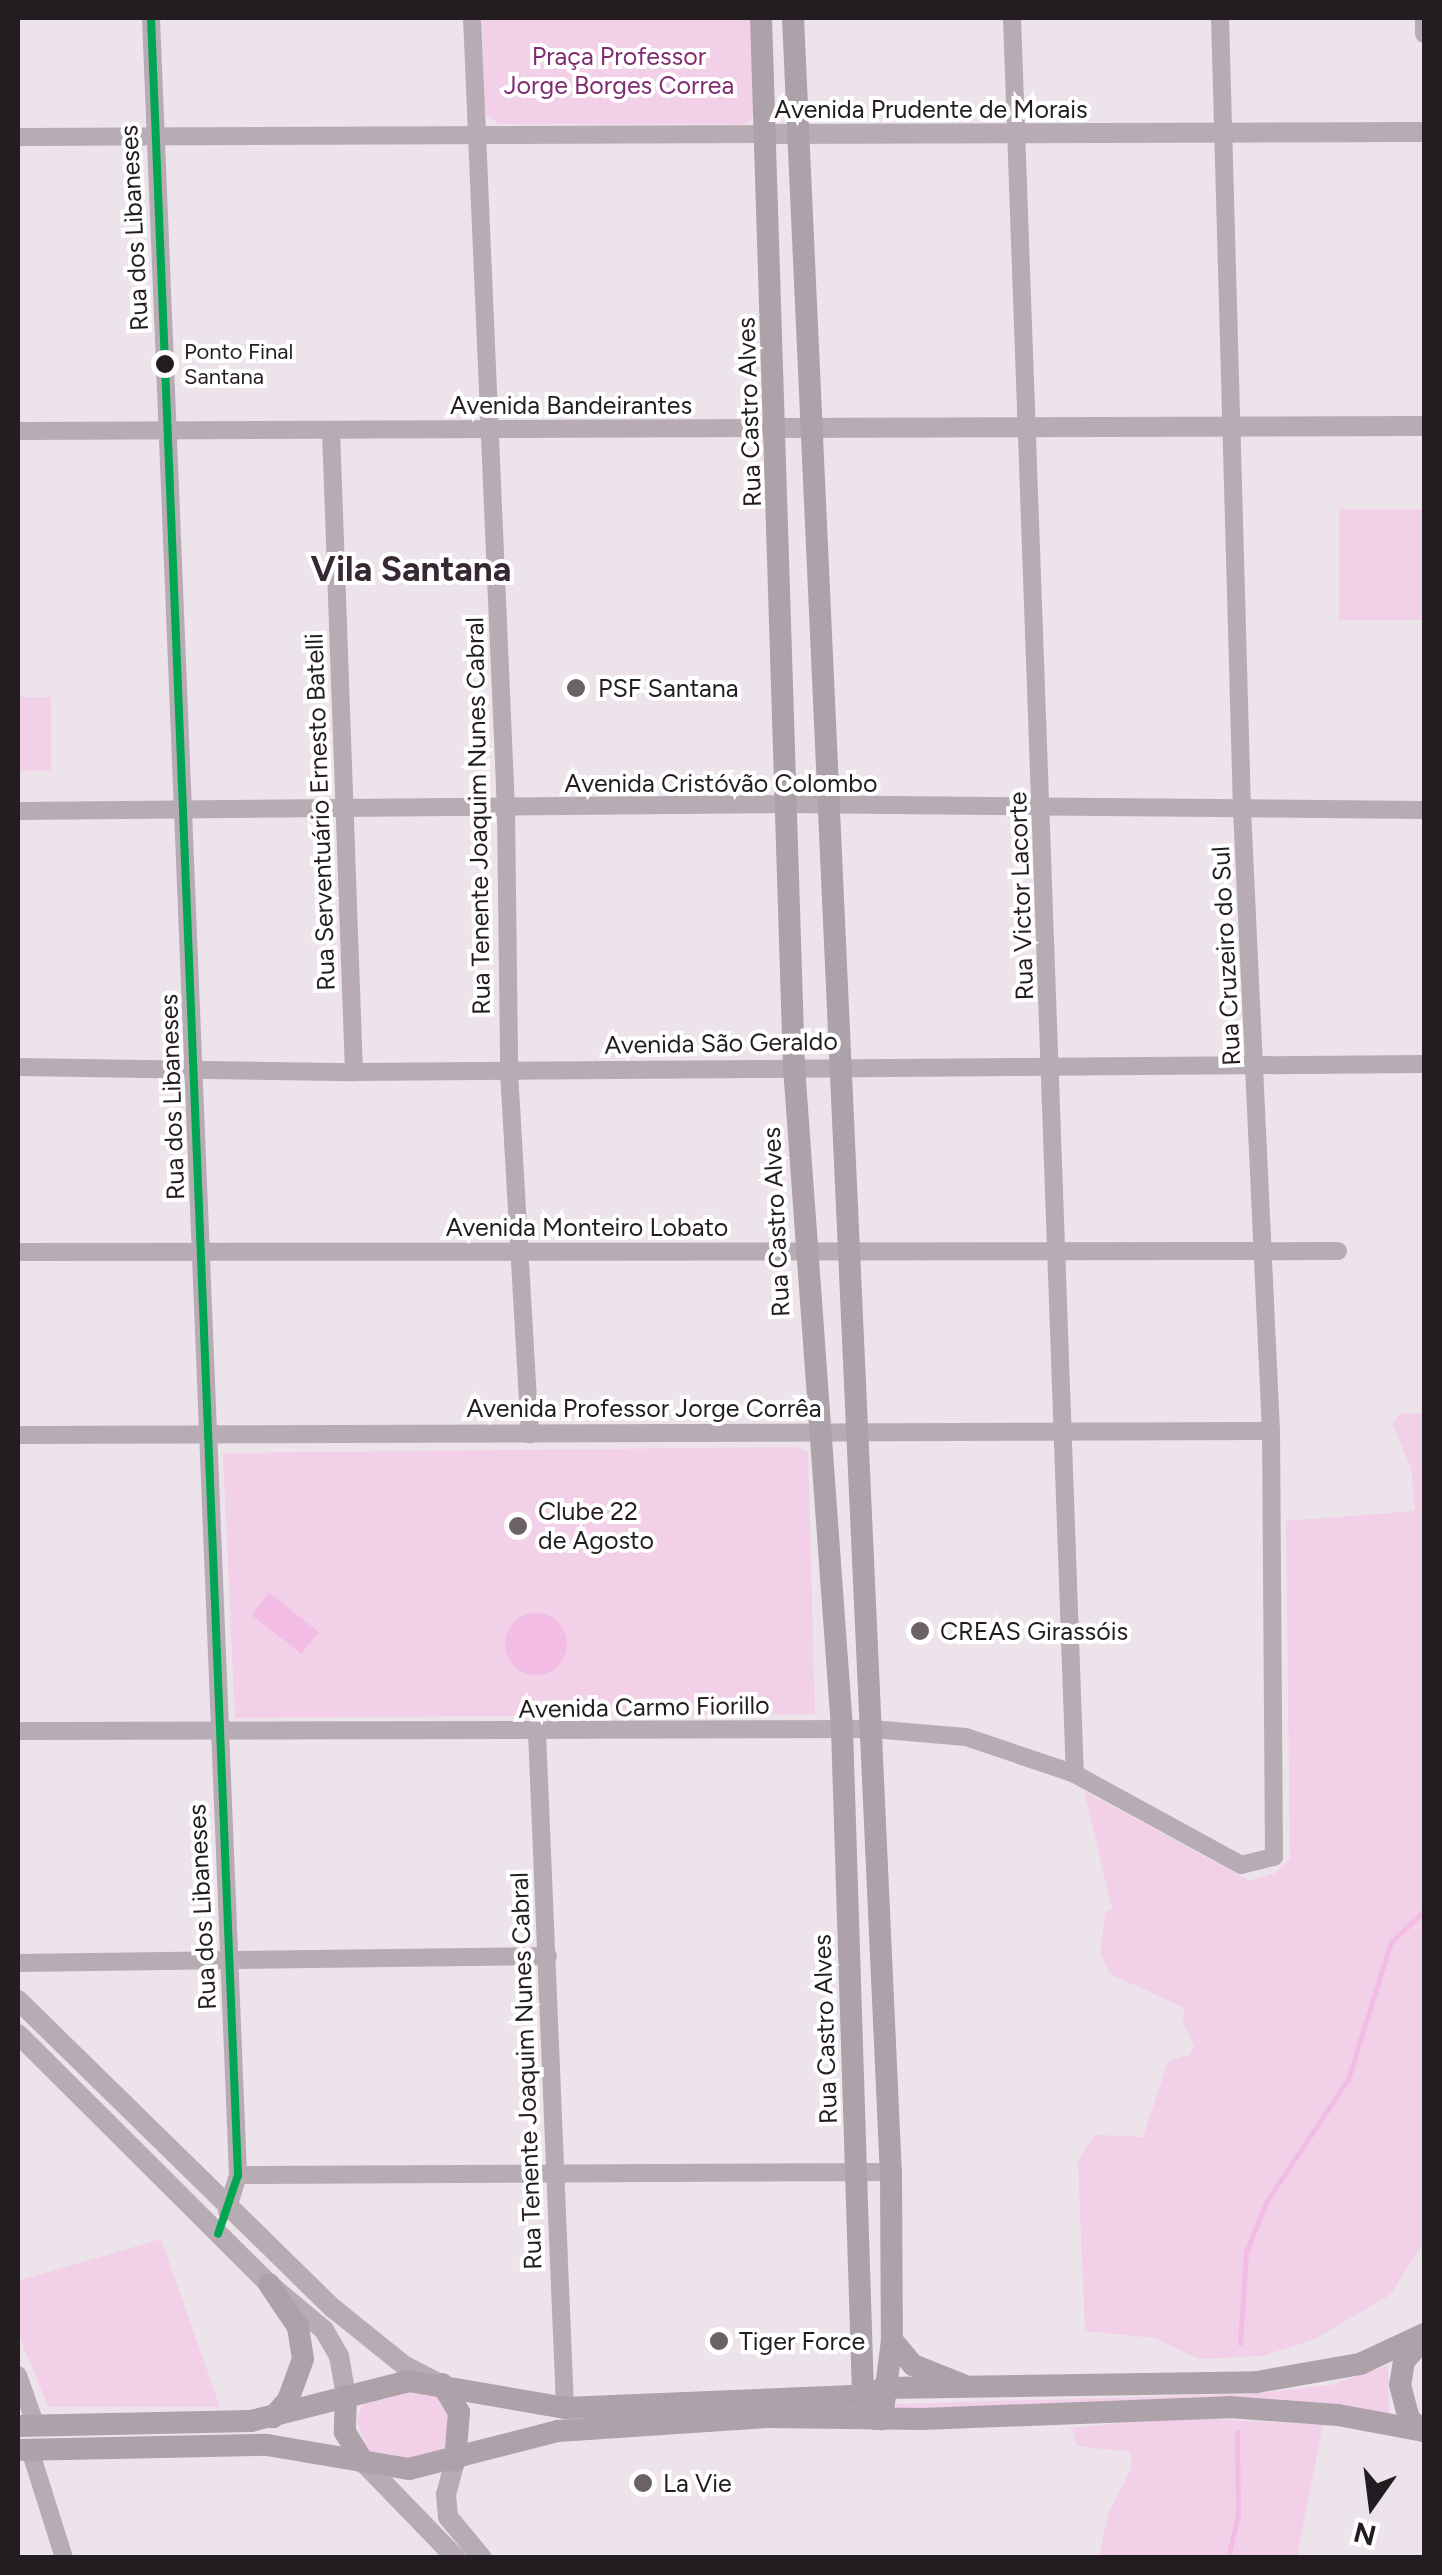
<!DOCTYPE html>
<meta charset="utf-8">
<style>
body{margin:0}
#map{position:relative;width:1442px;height:2575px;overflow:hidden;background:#ede3ea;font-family:Figtree,sans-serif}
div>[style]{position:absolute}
.green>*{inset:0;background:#f1d0e8;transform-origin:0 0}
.water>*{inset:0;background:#f3bce5;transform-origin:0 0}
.round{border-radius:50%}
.stream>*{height:5px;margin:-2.5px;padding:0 2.5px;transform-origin:2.5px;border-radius:2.5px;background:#f3bce5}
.minor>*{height:18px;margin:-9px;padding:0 9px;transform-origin:9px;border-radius:9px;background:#b7acb4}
.tertiary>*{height:20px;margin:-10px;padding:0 10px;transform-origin:10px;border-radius:10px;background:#b7acb4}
.secondary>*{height:22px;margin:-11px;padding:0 11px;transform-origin:11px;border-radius:11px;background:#ada1aa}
.bus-1>*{height:8px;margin:-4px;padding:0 4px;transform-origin:4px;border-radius:4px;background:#00a651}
.dots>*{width:28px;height:28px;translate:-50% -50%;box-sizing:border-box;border:5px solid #fff;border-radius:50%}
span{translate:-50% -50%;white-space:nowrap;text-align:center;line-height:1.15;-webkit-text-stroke:8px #fff;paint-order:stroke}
.bus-label{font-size:22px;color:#231d21}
.left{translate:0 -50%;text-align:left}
.park-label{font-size:25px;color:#802d70}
.street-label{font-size:25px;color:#231d21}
.poi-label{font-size:25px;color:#231d21}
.district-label{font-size:35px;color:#362933;font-weight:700}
.frame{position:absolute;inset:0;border:20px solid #231d21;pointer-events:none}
.north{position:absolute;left:1322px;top:2455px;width:100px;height:100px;-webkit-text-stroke:8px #fff;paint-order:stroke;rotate:194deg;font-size:28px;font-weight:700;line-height:40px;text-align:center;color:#231d21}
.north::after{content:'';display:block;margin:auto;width:35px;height:45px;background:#231d21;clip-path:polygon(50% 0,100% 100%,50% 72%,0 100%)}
</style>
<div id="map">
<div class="green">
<div style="clip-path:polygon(482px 18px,754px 18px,756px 112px,747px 124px,499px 124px,484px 113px)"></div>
<div style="left:1424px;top:509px;width:111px;height:85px;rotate:90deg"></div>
<div style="left:18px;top:697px;width:33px;height:74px"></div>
<div style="clip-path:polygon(1424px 1413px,1422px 2245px,1390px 2295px,1313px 2340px,1261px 2356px,1199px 2359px,1155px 2338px,1085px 2331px,1078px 2160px,1095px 2135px,1143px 2137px,1168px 2061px,1189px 2055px,1194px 2046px,1183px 2023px,1185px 2008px,1110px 1974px,1100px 1953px,1105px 1913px,1112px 1908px,1084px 1791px,1250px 1881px,1275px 1873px,1290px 1858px,1286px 1521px,1415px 1511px,1411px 1468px,1392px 1424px,1400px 1414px)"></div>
<div style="clip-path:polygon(797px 1447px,808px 1452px,815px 1714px,235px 1718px,223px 1453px)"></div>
<div style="clip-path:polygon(161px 2239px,220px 2407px,48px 2407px,18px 2333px,18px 2281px)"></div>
<div style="clip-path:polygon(1388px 2365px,1389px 2416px,897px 2411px,896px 2404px,1249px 2394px,1331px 2385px)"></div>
<div style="clip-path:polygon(390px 2391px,434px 2391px,450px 2405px,449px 2442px,441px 2451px,421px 2459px,369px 2455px,356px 2419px,368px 2395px)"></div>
<div style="clip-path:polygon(1177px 2417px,1323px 2425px,1297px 2557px,1099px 2557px,1108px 2514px,1131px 2469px,1131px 2452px,1076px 2446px,1072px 2428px)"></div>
</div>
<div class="water">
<div style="left:269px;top:1593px;width:63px;height:28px;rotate:38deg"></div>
<div class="round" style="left:505px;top:1613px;width:62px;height:62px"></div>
</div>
<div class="stream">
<div style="left:1240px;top:2343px;width:91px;rotate:-86.2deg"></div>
<div style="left:1246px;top:2252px;width:54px;rotate:-68.2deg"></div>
<div style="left:1266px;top:2202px;width:148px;rotate:-56.3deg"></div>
<div style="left:1348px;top:2079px;width:144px;rotate:-72.6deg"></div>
<div style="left:1391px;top:1942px;width:45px;rotate:-43.2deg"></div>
<div style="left:1228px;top:2558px;width:44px;rotate:-76.9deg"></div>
<div style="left:1238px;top:2515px;width:83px;rotate:-90.7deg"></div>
</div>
<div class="minor">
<div style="left:151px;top:18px;width:2159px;rotate:87.69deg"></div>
<div style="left:238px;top:2175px;width:38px;rotate:107deg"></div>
<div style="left:472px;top:18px;width:793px;rotate:87.54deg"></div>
<div style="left:506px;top:810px;width:261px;rotate:89.3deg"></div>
<div style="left:509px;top:1071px;width:364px;rotate:86.7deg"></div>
<div style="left:1012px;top:18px;width:1757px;rotate:87.95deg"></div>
<div style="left:1424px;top:18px;width:16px;rotate:90deg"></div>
<div style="left:18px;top:137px;width:747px;rotate:-0.23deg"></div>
<div style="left:331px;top:430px;width:642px;rotate:87.95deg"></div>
<div style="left:18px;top:431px;width:760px;rotate:-0.23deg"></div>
<div style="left:18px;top:811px;width:768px;rotate:-0.52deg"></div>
<div style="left:786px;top:804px;width:638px;rotate:0.54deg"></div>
<div style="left:18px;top:1067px;width:336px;rotate:0.9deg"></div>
<div style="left:354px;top:1072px;width:1070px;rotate:-0.43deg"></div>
<div style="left:18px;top:1252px;width:1320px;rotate:-0.04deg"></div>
<div style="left:18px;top:1435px;width:1253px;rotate:-0.18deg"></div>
<div style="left:18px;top:1731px;width:854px;rotate:-0.13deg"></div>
<div style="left:872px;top:1729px;width:94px;rotate:4.9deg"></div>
<div style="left:966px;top:1737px;width:115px;rotate:18.7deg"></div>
<div style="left:1075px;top:1774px;width:189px;rotate:28.7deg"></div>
<div style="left:1241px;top:1865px;width:34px;rotate:-14deg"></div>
<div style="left:1274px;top:1857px;width:426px;rotate:-90.4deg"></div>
<div style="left:1271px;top:1431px;width:622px;rotate:-92.67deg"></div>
<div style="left:1242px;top:810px;width:792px;rotate:-91.59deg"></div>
<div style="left:537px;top:1733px;width:676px;rotate:87.62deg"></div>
<div style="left:18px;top:1963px;width:530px;rotate:-0.76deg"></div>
<div style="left:238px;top:2175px;width:653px;rotate:-0.26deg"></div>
<div style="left:18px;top:2375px;width:54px;rotate:70.6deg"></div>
<div style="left:30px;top:2450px;width:113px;rotate:72.5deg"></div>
</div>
<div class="tertiary">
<div style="left:765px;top:134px;width:659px;rotate:-0.17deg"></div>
<div style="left:778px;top:428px;width:646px;rotate:-0.18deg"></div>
<div style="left:18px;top:2000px;width:442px;rotate:44.4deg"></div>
<div style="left:334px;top:2309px;width:91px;rotate:38.8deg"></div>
<div style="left:405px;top:2366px;width:34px;rotate:27deg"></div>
<div style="left:18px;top:2034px;width:354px;rotate:44.9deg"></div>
<div style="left:269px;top:2284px;width:72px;rotate:39.9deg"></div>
<div style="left:324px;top:2330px;width:30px;rotate:60deg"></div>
<div style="left:339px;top:2356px;width:41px;rotate:80.1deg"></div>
<div style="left:455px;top:2461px;width:34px;rotate:105deg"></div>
<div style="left:446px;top:2494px;width:23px;rotate:85deg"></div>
<div style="left:448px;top:2517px;width:53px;rotate:50.3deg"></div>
<div style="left:363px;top:2462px;width:134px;rotate:45.9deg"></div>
</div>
<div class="secondary">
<div style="left:761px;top:18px;width:1050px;rotate:88.2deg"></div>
<div style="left:794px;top:1067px;width:664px;rotate:85.85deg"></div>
<div style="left:842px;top:1729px;width:665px;rotate:88.19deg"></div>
<div style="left:863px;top:2394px;width:28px;rotate:64deg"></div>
<div style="left:793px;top:18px;width:2156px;rotate:87.4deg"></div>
<div style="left:891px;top:2172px;width:168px;rotate:89.7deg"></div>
<div style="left:892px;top:2340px;width:80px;rotate:97.2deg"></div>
<div style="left:269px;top:2284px;width:52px;rotate:56deg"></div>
<div style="left:298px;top:2327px;width:32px;rotate:81deg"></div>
<div style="left:303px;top:2359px;width:44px;rotate:110.1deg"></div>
<div style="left:288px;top:2400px;width:23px;rotate:131deg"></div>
<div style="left:892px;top:2340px;width:33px;rotate:50deg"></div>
<div style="left:913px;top:2365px;width:54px;rotate:21.8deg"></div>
<div style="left:1422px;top:2341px;width:27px;rotate:132deg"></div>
<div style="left:1404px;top:2361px;width:24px;rotate:99deg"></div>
<div style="left:1400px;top:2385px;width:35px;rotate:75deg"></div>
<div style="left:1409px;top:2419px;width:19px;rotate:39deg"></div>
<div style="left:442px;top:2384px;width:33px;rotate:59deg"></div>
<div style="left:459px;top:2412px;width:49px;rotate:94.7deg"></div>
<div style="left:346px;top:2396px;width:36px;rotate:92deg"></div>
<div style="left:345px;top:2432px;width:35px;rotate:59deg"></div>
<div style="left:18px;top:2426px;width:233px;rotate:-1.2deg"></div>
<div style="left:251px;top:2421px;width:163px;rotate:-14.2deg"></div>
<div style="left:409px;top:2381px;width:158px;rotate:9.8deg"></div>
<div style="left:565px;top:2408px;width:292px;rotate:-2.4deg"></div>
<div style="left:857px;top:2396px;width:30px;rotate:-15deg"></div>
<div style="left:886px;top:2388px;width:371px;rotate:-0.9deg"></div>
<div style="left:1257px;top:2382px;width:105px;rotate:-9.9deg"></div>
<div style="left:1360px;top:2364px;width:71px;rotate:-25.1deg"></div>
<div style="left:18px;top:2450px;width:249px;rotate:-1.2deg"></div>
<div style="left:267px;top:2445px;width:144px;rotate:9.6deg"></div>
<div style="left:409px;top:2469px;width:154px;rotate:-14.3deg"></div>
<div style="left:558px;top:2431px;width:209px;rotate:-3.8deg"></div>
<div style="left:767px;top:2417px;width:155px;rotate:0.7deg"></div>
<div style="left:922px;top:2419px;width:307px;rotate:-2.2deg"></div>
<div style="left:1229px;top:2407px;width:109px;rotate:4.2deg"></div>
<div style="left:1338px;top:2415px;width:87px;rotate:10.5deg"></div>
</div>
<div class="bus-1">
<div style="left:151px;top:18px;width:2159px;rotate:87.69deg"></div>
<div style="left:238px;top:2175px;width:62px;rotate:108.7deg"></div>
</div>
<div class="dots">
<div style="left:165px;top:364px;background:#231d21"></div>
<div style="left:576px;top:688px;background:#6a6267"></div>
<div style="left:518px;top:1526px;background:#6a6267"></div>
<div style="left:920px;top:1631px;background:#6a6267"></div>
<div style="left:719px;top:2341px;background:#6a6267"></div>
<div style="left:643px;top:2483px;background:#6a6267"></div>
</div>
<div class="bus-label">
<span class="left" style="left:184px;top:364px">Ponto Final<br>Santana</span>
</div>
<div class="park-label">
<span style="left:619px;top:71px">Praça Professor<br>Jorge Borges Correa</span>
</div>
<div class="street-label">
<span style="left:931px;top:109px">Avenida Prudente de Morais</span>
<span style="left:134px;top:228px;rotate:-93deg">Rua dos Libaneses</span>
<span style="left:571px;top:405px">Avenida Bandeirantes</span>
<span style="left:749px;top:412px;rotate:-92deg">Rua Castro Alves</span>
<span style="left:721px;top:783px">Avenida Cristóvão Colombo</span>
<span style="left:320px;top:812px;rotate:-92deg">Rua Serventuário Ernesto Batelli</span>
<span style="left:478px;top:816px;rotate:-91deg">Rua Tenente Joaquim Nunes Cabral</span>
<span style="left:1021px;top:896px;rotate:-92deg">Rua Victor Lacorte</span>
<span style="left:1226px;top:956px;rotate:-93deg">Rua Cruzeiro do Sul</span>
<span style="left:721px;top:1043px;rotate:-1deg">Avenida São Geraldo</span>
<span style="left:172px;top:1097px;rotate:-92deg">Rua dos Libaneses</span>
<span style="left:776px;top:1222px;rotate:-93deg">Rua Castro Alves</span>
<span style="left:587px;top:1227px">Avenida Monteiro Lobato</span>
<span style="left:644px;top:1408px">Avenida Professor Jorge Corrêa</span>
<span style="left:644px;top:1707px;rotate:-1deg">Avenida Carmo Fiorillo</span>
<span style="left:202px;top:1907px;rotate:-93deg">Rua dos Libaneses</span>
<span style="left:825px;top:2029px;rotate:-92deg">Rua Castro Alves</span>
<span style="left:526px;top:2071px;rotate:-92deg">Rua Tenente Joaquim Nunes Cabral</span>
</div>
<div class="poi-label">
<span class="left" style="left:598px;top:688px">PSF Santana</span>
<span class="left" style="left:538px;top:1526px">Clube 22<br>de Agosto</span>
<span class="left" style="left:940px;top:1631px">CREAS Girassóis</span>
<span class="left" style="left:739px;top:2341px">Tiger Force</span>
<span class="left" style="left:663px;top:2483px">La Vie</span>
</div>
<div class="district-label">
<span style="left:411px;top:569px">Vila Santana</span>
</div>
<div class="frame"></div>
<div class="north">N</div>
</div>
